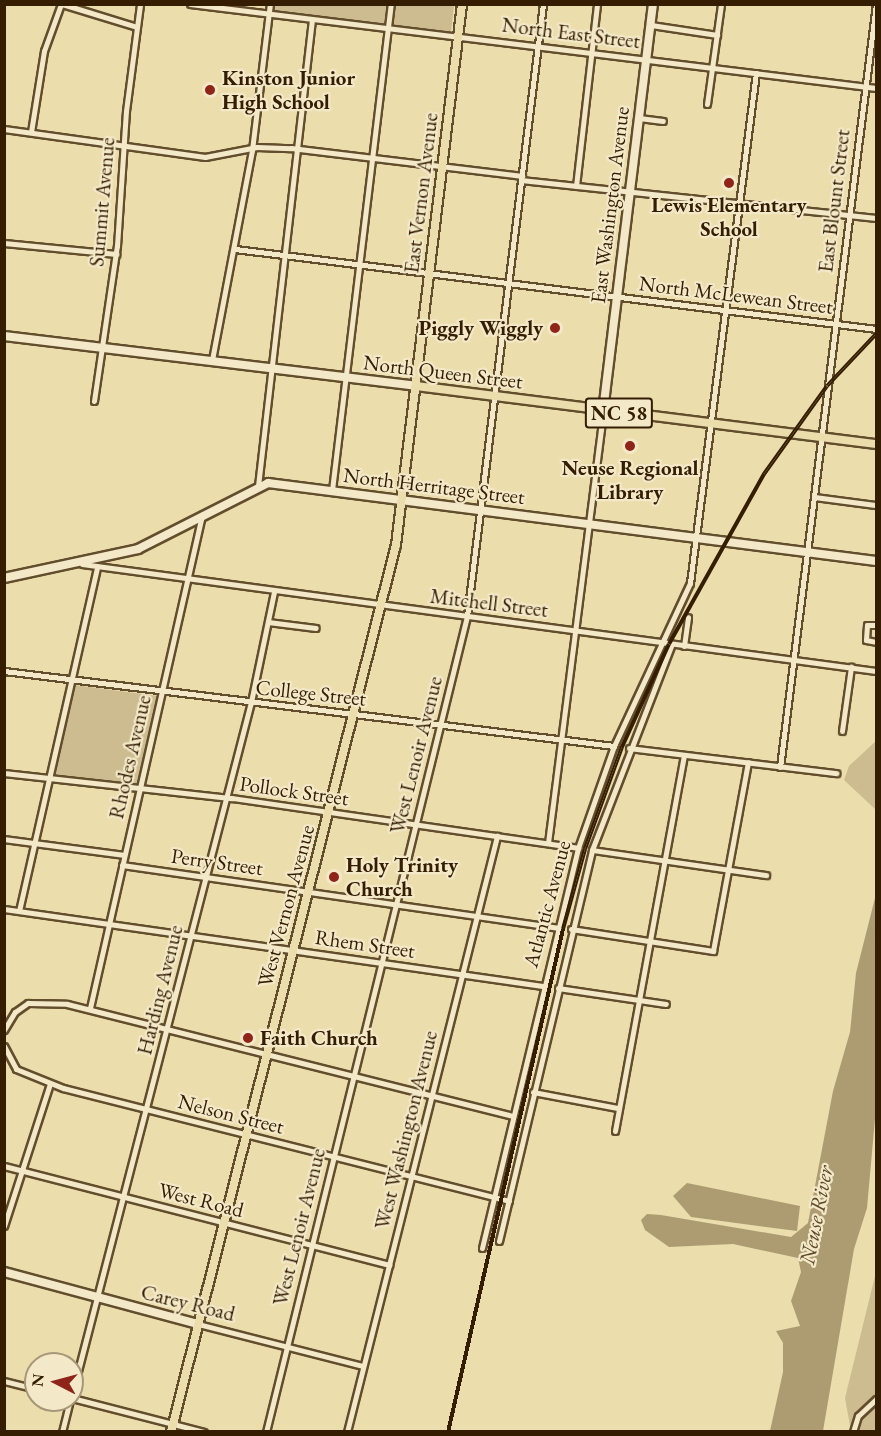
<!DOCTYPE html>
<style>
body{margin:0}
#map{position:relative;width:881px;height:1436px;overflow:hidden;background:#ecddac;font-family:"EB Garamond",serif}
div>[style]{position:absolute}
.green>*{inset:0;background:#cdbc8f}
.water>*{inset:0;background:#ad9c72}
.roads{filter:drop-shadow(2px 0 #624d2c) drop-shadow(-2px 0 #624d2c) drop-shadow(0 2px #624d2c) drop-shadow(0 -2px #624d2c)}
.street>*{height:5px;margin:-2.5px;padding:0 2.5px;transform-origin:2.5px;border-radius:2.5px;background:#f3e9c9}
.secondary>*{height:8px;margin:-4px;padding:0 4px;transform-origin:4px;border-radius:4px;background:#f3e9c9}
.primary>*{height:8px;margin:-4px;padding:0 4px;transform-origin:4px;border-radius:4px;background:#ecddac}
.rail>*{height:4px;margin-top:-2px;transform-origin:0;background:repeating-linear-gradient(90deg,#f3e9c9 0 4.5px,#341d01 0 9px);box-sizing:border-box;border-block:2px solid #341d01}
.dots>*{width:16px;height:16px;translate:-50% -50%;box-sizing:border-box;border:3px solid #f3e9c9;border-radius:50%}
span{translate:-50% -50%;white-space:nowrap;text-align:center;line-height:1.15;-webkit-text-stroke:4.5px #f3e9c9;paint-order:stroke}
.shield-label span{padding:2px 4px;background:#f3e9c9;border:2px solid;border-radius:4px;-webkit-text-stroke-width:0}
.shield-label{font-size:20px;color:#341d01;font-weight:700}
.street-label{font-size:21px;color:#341d01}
.poi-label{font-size:21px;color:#341d01;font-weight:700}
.left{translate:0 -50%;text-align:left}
.right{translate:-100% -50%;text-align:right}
.water-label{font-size:22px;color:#5e4929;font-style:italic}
.frame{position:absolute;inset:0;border:6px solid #341d01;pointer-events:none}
.north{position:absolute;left:24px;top:1352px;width:60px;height:60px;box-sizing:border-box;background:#f3e9c9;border:2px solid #a79779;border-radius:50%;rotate:276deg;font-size:16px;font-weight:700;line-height:24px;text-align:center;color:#341d01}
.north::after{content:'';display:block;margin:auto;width:21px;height:27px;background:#8f2418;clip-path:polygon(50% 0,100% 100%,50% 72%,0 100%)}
</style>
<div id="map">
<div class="green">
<div style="clip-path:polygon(274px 4px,454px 5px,451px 32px,274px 11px)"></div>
<div style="clip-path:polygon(74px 685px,158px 696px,137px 787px,53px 776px)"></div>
<div style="clip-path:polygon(876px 741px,876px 810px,844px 780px,849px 766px)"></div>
<div style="clip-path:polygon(876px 1272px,876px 1431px,851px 1431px,845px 1398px)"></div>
</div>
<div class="water">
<div style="clip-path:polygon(876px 894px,876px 1108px,867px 1208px,854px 1249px,823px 1431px,770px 1431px,783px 1372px,783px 1343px,776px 1331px,800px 1326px,791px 1301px,801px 1272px,798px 1258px,733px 1244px,669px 1247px,645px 1230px,641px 1220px,647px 1214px,661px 1215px,791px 1237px,808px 1223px,833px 1091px,850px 1032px,856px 973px)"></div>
<div style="clip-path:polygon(687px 1183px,800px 1206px,797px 1231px,691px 1217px,673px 1196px)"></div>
</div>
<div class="roads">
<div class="street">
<div style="left:62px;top:4px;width:78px;rotate:17deg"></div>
<div style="left:190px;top:4px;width:691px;rotate:6.98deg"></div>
<div style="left:651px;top:25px;width:67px;rotate:8.6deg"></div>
<div style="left:707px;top:104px;width:101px;rotate:-82deg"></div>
<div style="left:639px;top:118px;width:24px;rotate:7deg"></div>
<div style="left:4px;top:129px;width:203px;rotate:7.9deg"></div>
<div style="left:205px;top:157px;width:53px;rotate:-10.9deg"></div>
<div style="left:257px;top:147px;width:34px;rotate:2deg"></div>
<div style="left:291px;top:148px;width:233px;rotate:6.9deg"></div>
<div style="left:31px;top:132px;width:82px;rotate:-80.9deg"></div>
<div style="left:44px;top:51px;width:50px;rotate:-70.1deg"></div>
<div style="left:521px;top:180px;width:357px;rotate:6.1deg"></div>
<div style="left:576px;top:186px;width:183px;rotate:-83.4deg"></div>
<div style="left:4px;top:243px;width:113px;rotate:5.6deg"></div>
<div style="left:235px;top:249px;width:646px;rotate:7.11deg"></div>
<div style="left:212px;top:360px;width:214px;rotate:-79.2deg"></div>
<div style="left:252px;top:150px;width:147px;rotate:-83deg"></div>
<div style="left:94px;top:401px;width:157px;rotate:-81.6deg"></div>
<div style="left:117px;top:246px;width:135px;rotate:-86.2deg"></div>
<div style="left:126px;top:111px;width:108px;rotate:-82.5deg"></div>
<div style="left:258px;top:486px;width:470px;rotate:-83.4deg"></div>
<div style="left:332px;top:490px;width:489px;rotate:-83.1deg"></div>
<div style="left:815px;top:497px;width:62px;rotate:7.5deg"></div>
<div style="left:82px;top:564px;width:801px;rotate:7.67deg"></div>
<div style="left:268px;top:622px;width:48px;rotate:7.1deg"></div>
<div style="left:876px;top:625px;width:9px;rotate:180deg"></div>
<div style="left:867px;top:625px;width:15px;rotate:94deg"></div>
<div style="left:866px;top:640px;width:10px;rotate:11deg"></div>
<div style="left:684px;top:646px;width:29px;rotate:-82deg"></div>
<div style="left:4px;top:671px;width:615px;rotate:7.01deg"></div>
<div style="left:842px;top:731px;width:65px;rotate:-82deg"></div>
<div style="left:629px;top:748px;width:209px;rotate:6.9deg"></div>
<div style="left:780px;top:767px;width:769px;rotate:-82.83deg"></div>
<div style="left:4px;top:773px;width:229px;rotate:6.3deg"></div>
<div style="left:232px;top:798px;width:350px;rotate:8.2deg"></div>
<div style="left:4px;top:839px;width:121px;rotate:7.6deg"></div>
<div style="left:548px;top:843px;width:435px;rotate:-82.7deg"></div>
<div style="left:592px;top:850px;width:176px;rotate:8.2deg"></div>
<div style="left:122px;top:865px;width:440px;rotate:8.2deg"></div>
<div style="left:4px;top:909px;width:544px;rotate:8.13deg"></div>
<div style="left:19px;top:911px;width:351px;rotate:-77.2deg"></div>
<div style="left:571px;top:929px;width:144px;rotate:8.8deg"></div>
<div style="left:713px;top:951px;width:192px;rotate:-79.5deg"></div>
<div style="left:558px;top:988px;width:109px;rotate:8.4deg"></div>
<div style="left:90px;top:1008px;width:506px;rotate:-77.2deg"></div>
<div style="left:4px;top:1030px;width:21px;rotate:-59deg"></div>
<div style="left:15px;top:1012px;width:16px;rotate:-35deg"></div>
<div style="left:28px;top:1003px;width:39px;rotate:1deg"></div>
<div style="left:67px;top:1004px;width:460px;rotate:14.1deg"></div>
<div style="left:4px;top:1046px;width:26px;rotate:62deg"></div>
<div style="left:16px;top:1069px;width:51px;rotate:22deg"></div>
<div style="left:63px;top:1088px;width:460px;rotate:14.2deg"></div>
<div style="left:533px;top:1092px;width:86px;rotate:10.7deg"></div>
<div style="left:615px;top:1131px;width:382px;rotate:-79.6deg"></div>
<div style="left:4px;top:1166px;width:398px;rotate:14.4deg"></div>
<div style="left:4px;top:1226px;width:149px;rotate:-72.1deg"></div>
<div style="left:499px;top:1241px;width:402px;rotate:-76.6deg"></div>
<div style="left:592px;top:850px;width:221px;rotate:-68.8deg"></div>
<div style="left:482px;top:1248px;width:411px;rotate:-76.5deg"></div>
<div style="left:578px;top:848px;width:108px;rotate:-70.6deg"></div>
<div style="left:614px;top:746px;width:180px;rotate:-65deg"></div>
<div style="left:690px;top:583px;width:514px;rotate:-82.63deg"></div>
<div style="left:198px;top:1324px;width:170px;rotate:14.3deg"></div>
<div style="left:4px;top:1381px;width:33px;rotate:14deg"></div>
<div style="left:72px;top:1394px;width:715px;rotate:-75.5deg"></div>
<div style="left:251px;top:702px;width:112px;rotate:-78.2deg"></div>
<div style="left:72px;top:1398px;width:136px;rotate:14.4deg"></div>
<div style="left:62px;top:1432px;width:33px;rotate:-76deg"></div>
<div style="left:266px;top:1432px;width:840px;rotate:-76.16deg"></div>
<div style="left:467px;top:616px;width:617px;rotate:-82.92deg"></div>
<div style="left:347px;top:1432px;width:615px;rotate:-75.87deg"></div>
<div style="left:853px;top:1432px;width:17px;rotate:-73deg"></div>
<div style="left:858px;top:1416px;width:25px;rotate:-43deg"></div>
</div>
<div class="secondary">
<div style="left:4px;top:336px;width:415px;rotate:6.9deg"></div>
<div style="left:603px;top:411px;width:410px;rotate:-83deg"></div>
<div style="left:4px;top:578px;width:137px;rotate:-12.2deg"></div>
<div style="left:138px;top:549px;width:146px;rotate:-26.9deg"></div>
<div style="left:268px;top:483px;width:613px;rotate:7.31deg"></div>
<div style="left:4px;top:1272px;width:201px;rotate:15deg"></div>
</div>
<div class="primary">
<div style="left:416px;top:386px;width:464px;rotate:7.2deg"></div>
<div style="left:171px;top:1432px;width:915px;rotate:-75.77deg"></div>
<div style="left:396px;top:545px;width:545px;rotate:-83.04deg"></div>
</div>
</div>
<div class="rail">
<div style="left:448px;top:1432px;width:516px;rotate:-77.12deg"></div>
<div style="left:563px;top:929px;width:83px;rotate:-74.6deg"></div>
<div style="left:585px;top:849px;width:109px;rotate:-70.1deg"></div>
<div style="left:622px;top:747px;width:113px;rotate:-65.5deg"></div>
<div style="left:669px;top:644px;width:195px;rotate:-60.8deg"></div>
<div style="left:764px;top:474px;width:108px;rotate:-54.4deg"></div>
<div style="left:827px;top:386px;width:71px;rotate:-46.7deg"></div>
</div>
<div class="dots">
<div style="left:210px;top:90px;background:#8f2418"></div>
<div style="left:729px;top:183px;background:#8f2418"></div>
<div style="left:555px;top:328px;background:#8f2418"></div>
<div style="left:630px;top:446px;background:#8f2418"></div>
<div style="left:334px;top:877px;background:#8f2418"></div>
<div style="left:248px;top:1038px;background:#8f2418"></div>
</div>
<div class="shield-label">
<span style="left:619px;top:413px">NC 58</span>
</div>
<div class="street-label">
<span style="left:571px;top:33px;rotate:7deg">North East Street</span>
<span style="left:421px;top:193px;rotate:-83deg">East Vernon Avenue</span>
<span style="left:834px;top:201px;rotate:-83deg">East Blount Street</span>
<span style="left:102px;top:202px;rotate:-85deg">Summit Avenue</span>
<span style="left:610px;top:205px;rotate:-83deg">East Washington Avenue</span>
<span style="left:736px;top:295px;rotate:7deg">North McLewean Street</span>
<span style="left:443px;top:372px;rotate:7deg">North Queen Street</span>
<span style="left:434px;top:486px;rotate:7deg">North Herritage Street</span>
<span style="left:489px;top:603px;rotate:7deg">Mitchell Street</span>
<span style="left:311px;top:693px;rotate:6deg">College Street</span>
<span style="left:416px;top:755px;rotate:-76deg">West Lenoir Avenue</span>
<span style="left:130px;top:757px;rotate:-77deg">Rhodes Avenue</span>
<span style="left:294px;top:791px;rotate:8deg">Pollock Street</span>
<span style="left:217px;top:862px;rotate:8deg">Perry Street</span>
<span style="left:547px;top:904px;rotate:-75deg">Atlantic Avenue</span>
<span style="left:286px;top:906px;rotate:-75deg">West Vernon Avenue</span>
<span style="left:365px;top:944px;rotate:8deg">Rhem Street</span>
<span style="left:160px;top:990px;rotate:-76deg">Harding Avenue</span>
<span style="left:231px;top:1114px;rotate:14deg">Nelson Street</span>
<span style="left:406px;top:1130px;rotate:-76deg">West Washington Avenue</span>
<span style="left:201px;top:1200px;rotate:14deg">West Road</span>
<span style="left:299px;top:1227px;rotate:-76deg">West Lenoir Avenue</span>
<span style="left:188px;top:1303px;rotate:14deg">Carey Road</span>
</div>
<div class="poi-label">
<span class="left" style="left:222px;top:90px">Kinston Junior<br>High School</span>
<span style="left:729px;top:217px">Lewis Elementary<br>School</span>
<span class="right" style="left:543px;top:328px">Piggly Wiggly</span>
<span style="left:630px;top:480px">Neuse Regional<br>Library</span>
<span class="left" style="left:346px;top:877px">Holy Trinity<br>Church</span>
<span class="left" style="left:260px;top:1038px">Faith Church</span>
</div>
<div class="water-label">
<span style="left:816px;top:1215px;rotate:-79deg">Neuse River</span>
</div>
<div class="frame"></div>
<div class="north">N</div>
</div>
